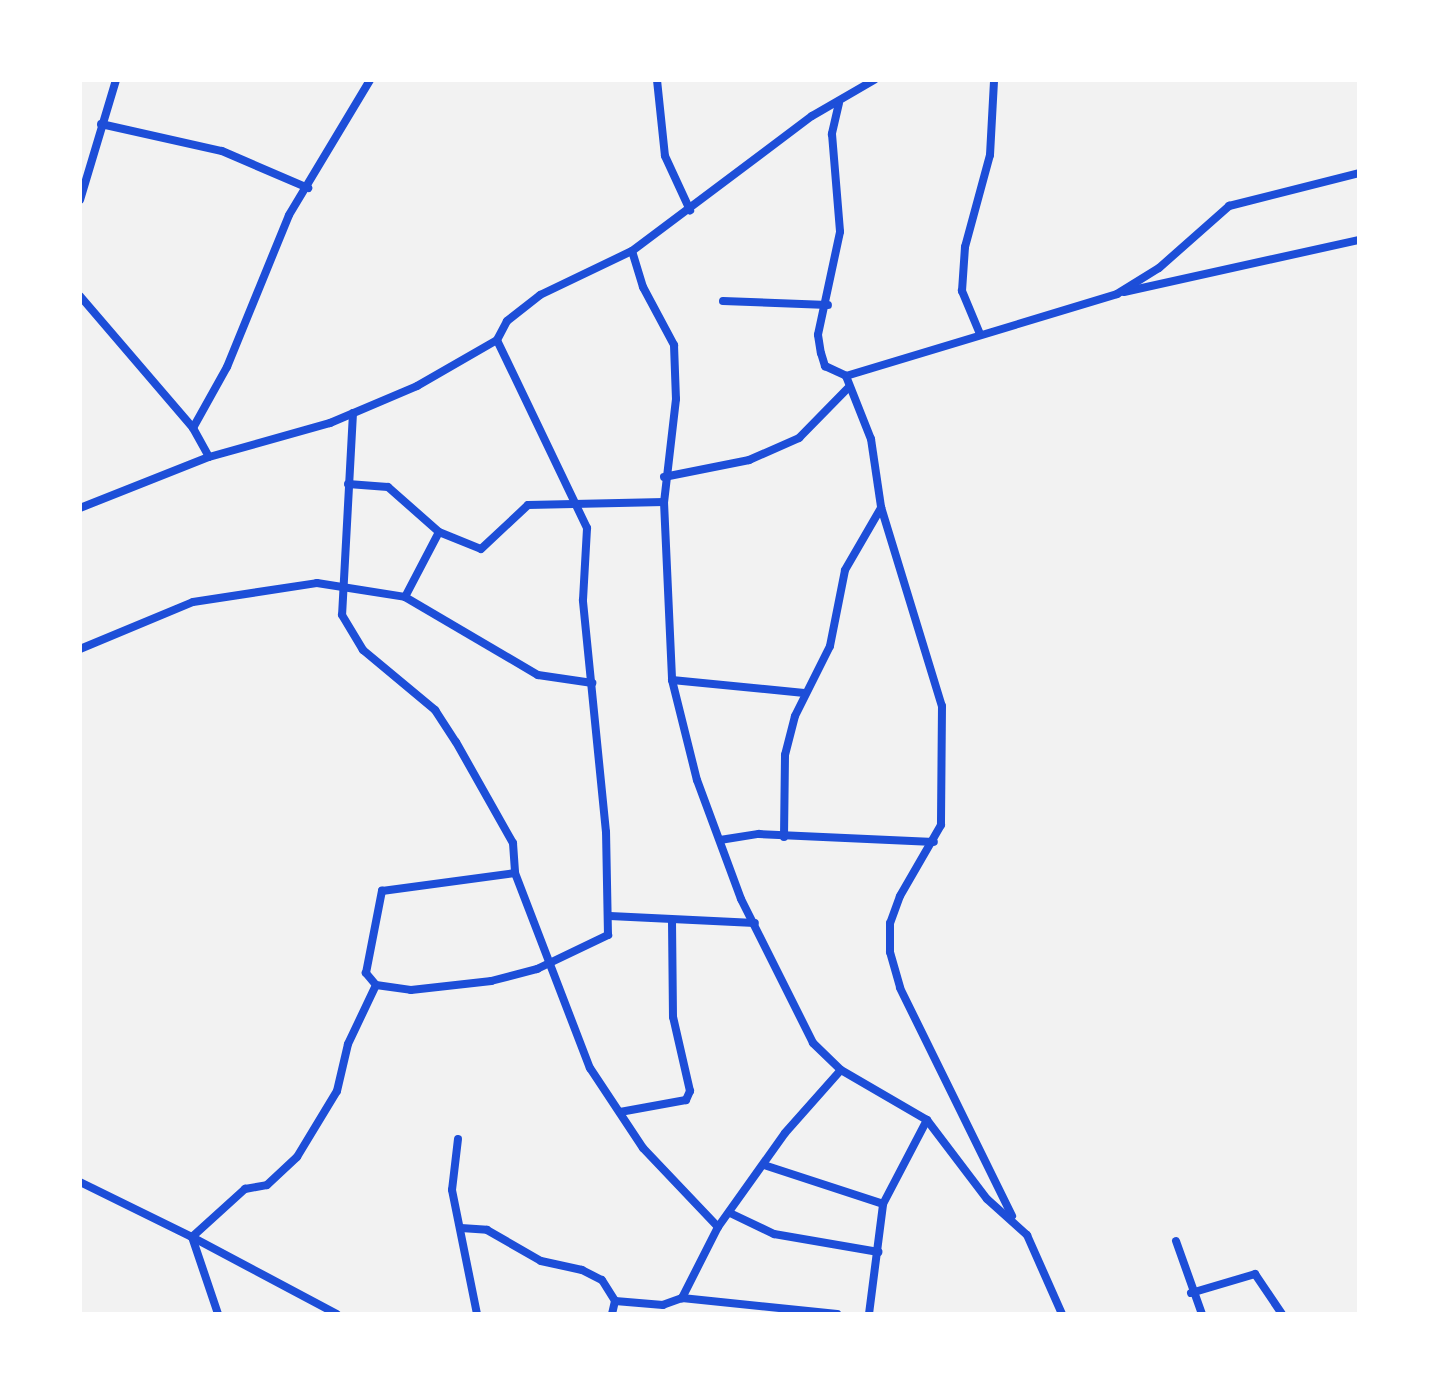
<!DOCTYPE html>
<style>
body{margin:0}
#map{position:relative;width:1439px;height:1394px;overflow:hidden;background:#f2f2f2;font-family:"Source Sans 3",sans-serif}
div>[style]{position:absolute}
.minor>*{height:8px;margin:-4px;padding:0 4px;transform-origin:4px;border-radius:4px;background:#1d4ed8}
span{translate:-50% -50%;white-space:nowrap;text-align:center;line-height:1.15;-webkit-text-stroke:8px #fff;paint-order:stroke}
.frame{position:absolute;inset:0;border:82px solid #fff;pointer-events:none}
</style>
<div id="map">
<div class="minor">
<div style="left:657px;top:80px;width:76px;rotate:84deg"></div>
<div style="left:665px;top:156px;width:60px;rotate:65.2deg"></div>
<div style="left:839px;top:103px;width:32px;rotate:103deg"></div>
<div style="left:832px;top:134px;width:98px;rotate:85.3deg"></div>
<div style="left:840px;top:232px;width:105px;rotate:102.1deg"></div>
<div style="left:818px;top:335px;width:18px;rotate:81deg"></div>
<div style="left:821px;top:353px;width:14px;rotate:73deg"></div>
<div style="left:825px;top:366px;width:23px;rotate:25deg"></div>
<div style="left:846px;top:376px;width:68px;rotate:68.4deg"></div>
<div style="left:871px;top:439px;width:69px;rotate:81.6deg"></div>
<div style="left:881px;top:507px;width:208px;rotate:73deg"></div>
<div style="left:942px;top:706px;width:119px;rotate:90.5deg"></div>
<div style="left:941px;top:825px;width:82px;rotate:120deg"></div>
<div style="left:900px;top:896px;width:29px;rotate:110deg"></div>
<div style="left:890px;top:923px;width:29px;rotate:90deg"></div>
<div style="left:890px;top:952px;width:37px;rotate:74deg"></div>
<div style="left:900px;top:988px;width:254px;rotate:63.8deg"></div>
<div style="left:101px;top:124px;width:124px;rotate:12.6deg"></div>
<div style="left:222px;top:151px;width:94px;rotate:23.3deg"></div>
<div style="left:80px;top:200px;width:125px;rotate:-73.3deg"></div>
<div style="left:632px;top:251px;width:38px;rotate:73deg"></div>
<div style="left:643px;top:287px;width:66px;rotate:61.9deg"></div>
<div style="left:674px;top:345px;width:54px;rotate:87.9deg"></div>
<div style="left:676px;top:399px;width:104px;rotate:96.6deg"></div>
<div style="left:664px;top:502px;width:178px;rotate:87.4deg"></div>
<div style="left:672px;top:680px;width:103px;rotate:76deg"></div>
<div style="left:697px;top:780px;width:127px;rotate:69.7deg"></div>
<div style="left:741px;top:899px;width:161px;rotate:63.4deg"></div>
<div style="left:813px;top:1043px;width:39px;rotate:44deg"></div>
<div style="left:841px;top:1070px;width:99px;rotate:30.2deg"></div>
<div style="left:927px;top:1120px;width:99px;rotate:52.8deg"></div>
<div style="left:987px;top:1199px;width:54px;rotate:42deg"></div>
<div style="left:1027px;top:1235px;width:86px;rotate:66.1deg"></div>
<div style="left:1124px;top:292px;width:241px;rotate:-12.5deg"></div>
<div style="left:80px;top:296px;width:174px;rotate:49.4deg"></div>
<div style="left:193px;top:428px;width:33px;rotate:61deg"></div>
<div style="left:723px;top:301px;width:105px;rotate:2.2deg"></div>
<div style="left:980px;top:334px;width:47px;rotate:-112.7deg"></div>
<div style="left:962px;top:291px;width:44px;rotate:-86.1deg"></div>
<div style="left:965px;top:247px;width:95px;rotate:-74.8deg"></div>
<div style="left:990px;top:155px;width:75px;rotate:-86.9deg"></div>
<div style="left:846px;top:376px;width:283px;rotate:-16.8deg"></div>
<div style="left:1117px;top:294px;width:49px;rotate:-31.8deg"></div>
<div style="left:1159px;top:268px;width:94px;rotate:-41.5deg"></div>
<div style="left:1229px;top:206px;width:134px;rotate:-14.2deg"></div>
<div style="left:353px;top:413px;width:202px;rotate:93.1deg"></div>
<div style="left:342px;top:615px;width:41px;rotate:59deg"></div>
<div style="left:363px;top:650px;width:94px;rotate:39.8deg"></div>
<div style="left:435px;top:710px;width:38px;rotate:57deg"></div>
<div style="left:456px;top:742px;width:116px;rotate:60.6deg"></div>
<div style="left:513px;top:843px;width:30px;rotate:86deg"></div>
<div style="left:515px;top:873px;width:209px;rotate:69deg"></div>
<div style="left:590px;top:1068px;width:96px;rotate:56.5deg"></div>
<div style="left:643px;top:1148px;width:109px;rotate:46.5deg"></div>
<div style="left:718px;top:1227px;width:80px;rotate:116.9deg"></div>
<div style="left:682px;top:1298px;width:20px;rotate:160deg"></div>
<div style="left:663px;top:1305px;width:48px;rotate:-175.2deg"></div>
<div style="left:615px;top:1301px;width:13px;rotate:103deg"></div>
<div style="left:193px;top:428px;width:70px;rotate:-60.9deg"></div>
<div style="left:227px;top:367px;width:164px;rotate:-67.8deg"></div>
<div style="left:289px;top:215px;width:157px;rotate:-59deg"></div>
<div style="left:664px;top:477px;width:87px;rotate:-11.3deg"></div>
<div style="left:749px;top:460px;width:55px;rotate:-23.7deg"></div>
<div style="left:799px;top:438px;width:69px;rotate:-45.6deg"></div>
<div style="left:348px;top:484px;width:40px;rotate:4.3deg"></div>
<div style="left:388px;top:487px;width:68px;rotate:41.4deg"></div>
<div style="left:80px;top:508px;width:139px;rotate:-21.6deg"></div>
<div style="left:209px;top:457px;width:126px;rotate:-15.7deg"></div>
<div style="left:330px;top:423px;width:95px;rotate:-23deg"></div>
<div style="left:417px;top:386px;width:92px;rotate:-29.9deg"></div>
<div style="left:497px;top:340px;width:21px;rotate:-62deg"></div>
<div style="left:507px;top:321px;width:42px;rotate:-38.2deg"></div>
<div style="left:540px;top:295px;width:102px;rotate:-25.6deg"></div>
<div style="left:632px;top:251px;width:225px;rotate:-36.9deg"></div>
<div style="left:812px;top:116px;width:72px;rotate:-30.1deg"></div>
<div style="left:405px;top:597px;width:73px;rotate:-62.4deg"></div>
<div style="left:439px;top:532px;width:45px;rotate:22deg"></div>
<div style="left:481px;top:549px;width:64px;rotate:-43.1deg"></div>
<div style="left:528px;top:505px;width:136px;rotate:-1.3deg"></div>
<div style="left:80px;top:649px;width:122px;rotate:-22.6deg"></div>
<div style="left:193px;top:602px;width:125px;rotate:-8.7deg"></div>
<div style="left:317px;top:583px;width:89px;rotate:9deg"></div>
<div style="left:405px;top:597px;width:154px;rotate:30.4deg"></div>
<div style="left:538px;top:675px;width:55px;rotate:8.4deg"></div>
<div style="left:672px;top:680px;width:133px;rotate:5.6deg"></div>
<div style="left:784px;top:837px;width:82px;rotate:-89.3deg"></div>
<div style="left:785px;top:755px;width:40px;rotate:-75.6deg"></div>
<div style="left:795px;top:716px;width:78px;rotate:-63.4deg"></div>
<div style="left:830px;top:646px;width:77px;rotate:-78.8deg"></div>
<div style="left:845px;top:570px;width:72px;rotate:-59.9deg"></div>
<div style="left:720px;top:840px;width:39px;rotate:-9deg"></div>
<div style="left:759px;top:834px;width:175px;rotate:2.6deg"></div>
<div style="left:610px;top:916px;width:145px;rotate:2.8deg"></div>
<div style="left:376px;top:985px;width:16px;rotate:-130deg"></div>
<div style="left:366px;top:973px;width:84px;rotate:-79deg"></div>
<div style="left:382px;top:891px;width:134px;rotate:-7.7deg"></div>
<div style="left:620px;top:1112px;width:67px;rotate:-10.3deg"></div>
<div style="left:686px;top:1100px;width:10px;rotate:-66deg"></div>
<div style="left:690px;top:1091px;width:76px;rotate:-102.9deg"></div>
<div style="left:673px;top:1017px;width:96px;rotate:-90.6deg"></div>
<div style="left:458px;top:1139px;width:51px;rotate:96.7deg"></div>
<div style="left:452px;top:1190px;width:126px;rotate:78.6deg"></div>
<div style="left:767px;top:1166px;width:122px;rotate:18.1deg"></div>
<div style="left:80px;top:1182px;width:125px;rotate:26.2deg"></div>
<div style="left:192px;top:1237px;width:81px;rotate:71.3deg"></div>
<div style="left:730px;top:1213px;width:49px;rotate:25.5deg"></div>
<div style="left:774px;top:1234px;width:106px;rotate:9.8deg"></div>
<div style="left:718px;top:1227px;width:115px;rotate:-54.5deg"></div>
<div style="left:785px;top:1133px;width:84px;rotate:-48.4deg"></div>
<div style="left:461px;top:1228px;width:26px;rotate:4deg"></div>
<div style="left:487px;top:1230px;width:62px;rotate:29.9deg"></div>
<div style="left:541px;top:1261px;width:42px;rotate:12.4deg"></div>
<div style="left:582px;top:1270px;width:22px;rotate:27deg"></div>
<div style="left:602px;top:1280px;width:25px;rotate:58deg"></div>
<div style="left:192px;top:1237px;width:72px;rotate:-42.2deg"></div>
<div style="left:245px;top:1189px;width:22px;rotate:-10deg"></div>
<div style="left:267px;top:1185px;width:41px;rotate:-43deg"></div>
<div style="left:297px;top:1157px;width:77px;rotate:-58.8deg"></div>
<div style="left:337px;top:1091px;width:48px;rotate:-76.8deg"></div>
<div style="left:348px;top:1044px;width:65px;rotate:-64.6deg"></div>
<div style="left:376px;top:985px;width:35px;rotate:8deg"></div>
<div style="left:411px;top:990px;width:81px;rotate:-6.4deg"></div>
<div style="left:491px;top:981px;width:48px;rotate:-14.6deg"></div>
<div style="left:537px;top:969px;width:79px;rotate:-25.6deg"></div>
<div style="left:608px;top:935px;width:103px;rotate:-91.1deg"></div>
<div style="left:606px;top:832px;width:233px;rotate:-95.7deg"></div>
<div style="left:583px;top:600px;width:72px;rotate:-86.8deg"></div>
<div style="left:587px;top:528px;width:208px;rotate:-115.6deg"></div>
<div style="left:192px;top:1237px;width:164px;rotate:28deg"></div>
<div style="left:1176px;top:1241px;width:77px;rotate:70.4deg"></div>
<div style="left:1191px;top:1293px;width:67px;rotate:-16.5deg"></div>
<div style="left:1255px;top:1274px;width:48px;rotate:56deg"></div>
<div style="left:682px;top:1298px;width:156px;rotate:5.9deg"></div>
<div style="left:869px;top:1314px;width:111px;rotate:-82.7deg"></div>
<div style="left:883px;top:1204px;width:95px;rotate:-62.4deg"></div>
</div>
<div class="frame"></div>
</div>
